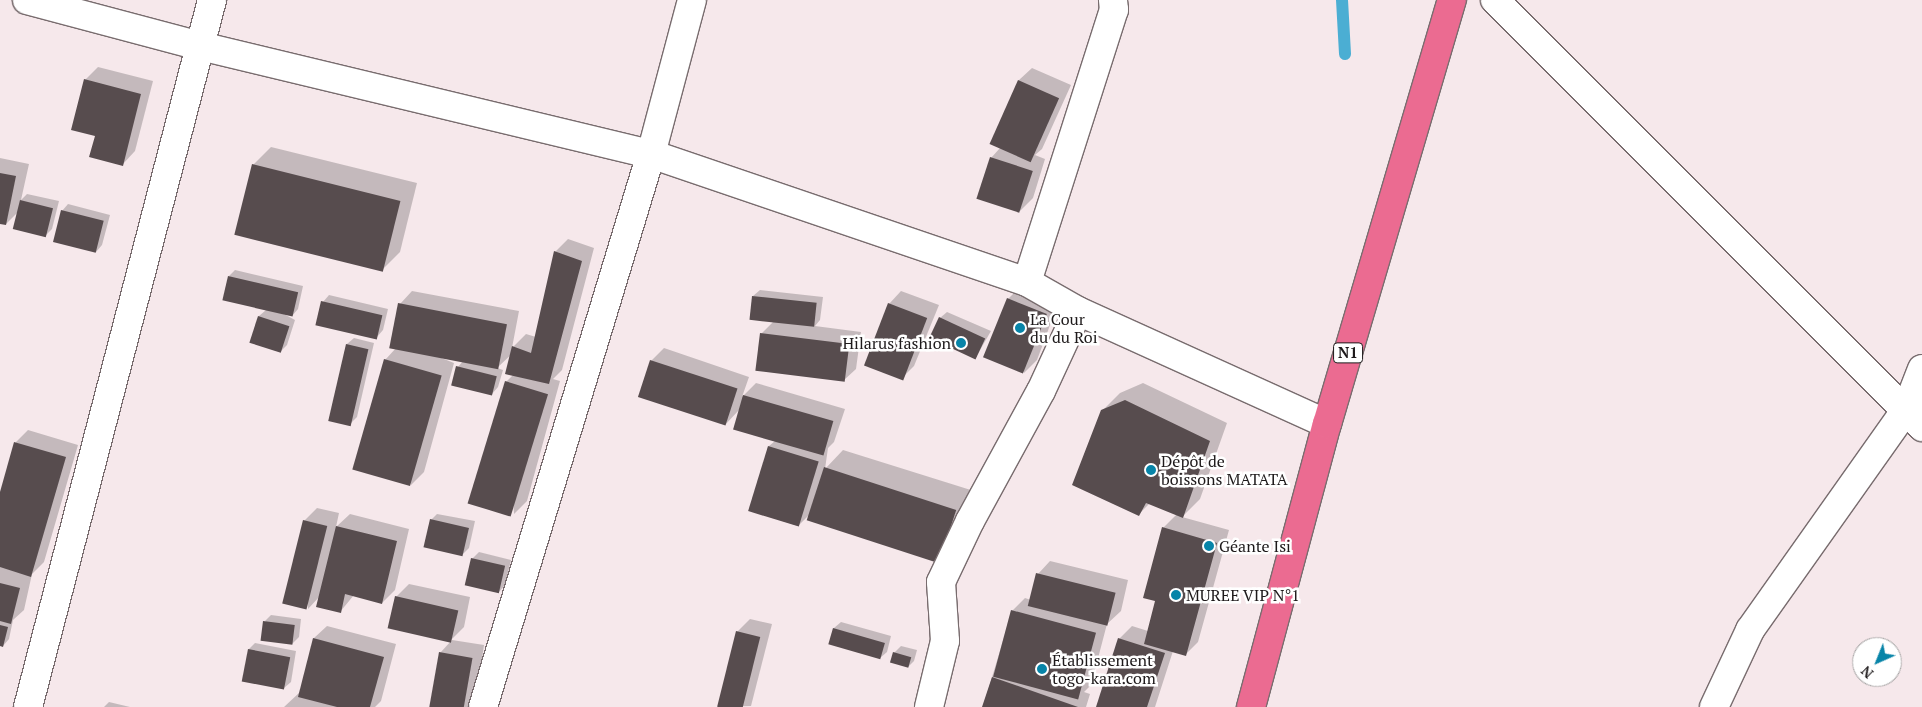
<!DOCTYPE html>
<meta charset="utf-8">
<style>
body{margin:0}
#map{position:relative;width:1922px;height:707px;overflow:hidden;background:#f6e8eb;font-family:"PT Serif",serif}
div>[style]{position:absolute}
.shadow>*{inset:0;background:#0003}
.stream>*{height:12px;margin:-6px;padding:0 6px;transform-origin:6px;border-radius:6px;background:#4baed3}
.building>*{inset:0;background:#574c4e;transform-origin:0 0}
.roads{filter:drop-shadow(1px 0 #786c6e) drop-shadow(-1px 0 #786c6e) drop-shadow(0 1px #786c6e) drop-shadow(0 -1px #786c6e)}
.street>*{height:28px;margin:-14px;padding:0 14px;transform-origin:14px;border-radius:14px;background:#fff}
.highway>*{height:28px;margin:-14px;padding:0 14px;transform-origin:14px;border-radius:14px;background:#eb6b91}
.dots>*{width:14px;height:14px;translate:-50% -50%;box-sizing:border-box;border:2px solid #fff;border-radius:50%}
span{translate:-50% -50%;white-space:nowrap;text-align:center;line-height:1.15;-webkit-text-stroke:5px #fff;paint-order:stroke}
.shield-label span{padding:1px 4px;background:#fff;border:1px solid;border-radius:4px;-webkit-text-stroke-width:0}
.shield-label{font-size:15px;color:#1d191a;font-weight:700}
.poi-label{font-size:16px;color:#1d191a}
.left{translate:0 -50%;text-align:left}
.right{translate:-100% -50%;text-align:right}
.north{position:absolute;left:1852px;top:637px;width:50px;height:50px;box-sizing:border-box;background:#fff;border:1px solid #a5a3a3;border-radius:50%;rotate:224deg;font-size:14px;font-weight:700;line-height:20px;text-align:center;color:#1d191a}
.north::after{content:'';display:block;margin:auto;width:18px;height:22px;background:#0784a8;clip-path:polygon(50% 0,100% 100%,50% 72%,0 100%)}
</style>
<div id="map">
<div class="shadow">
<div style="clip-path:polygon(98px 67px,153px 81px,135px 151px,123px 164px,96px 136px,85px 80px)"></div>
<div style="clip-path:polygon(1032px 68px,1071px 85px,1042px 149px,1035px 155px,1045px 159px,1033px 198px,1020px 211px,991px 158px,1000px 148px,991px 144px,1019px 80px)"></div>
<div style="clip-path:polygon(271px 147px,417px 183px,400px 252px,382px 270px,253px 165px)"></div>
<div style="clip-path:polygon(0 158px,29px 164px,21px 200px,27px 194px,59px 201px,52px 229px,46px 235px,18px 212px,6px 224px,0 223px)"></div>
<div style="clip-path:polygon(68px 204px,110px 215px,102px 245px,96px 252px,62px 211px)"></div>
<div style="clip-path:polygon(568px 239px,594px 248px,562px 370px,553px 379px,560px 381px,527px 501px,514px 514px,506px 382px,513px 375px,512px 354px,497px 368px,503px 370px,498px 387px,492px 394px,458px 367px,463px 361px,439px 357px,454px 363px,424px 472px,411px 485px,385px 360px,396px 348px,400px 304px,412px 291px,519px 311px,512px 348px,526px 334px,536px 337px,555px 252px)"></div>
<div style="clip-path:polygon(235px 270px,303px 286px,298px 309px,292px 316px,282px 313px,295px 320px,287px 345px,280px 352px,251px 342px,259px 316px,266px 310px,229px 276px)"></div>
<div style="clip-path:polygon(1021px 286px,1059px 301px,1037px 360px,1024px 373px,1008px 299px)"></div>
<div style="clip-path:polygon(760px 290px,823px 297px,820px 320px,815px 326px,861px 332px,856px 369px,843px 381px,761px 334px,773px 322px,753px 296px)"></div>
<div style="clip-path:polygon(901px 291px,939px 305px,914px 366px,901px 379px,889px 304px)"></div>
<div style="clip-path:polygon(329px 295px,388px 309px,383px 330px,377px 337px,323px 302px)"></div>
<div style="clip-path:polygon(947px 312px,991px 331px,976px 357px,940px 318px)"></div>
<div style="clip-path:polygon(354px 338px,374px 343px,357px 417px,350px 424px,347px 344px)"></div>
<div style="clip-path:polygon(664px 348px,749px 377px,742px 397px,756px 383px,845px 409px,834px 442px,828px 448px,825px 469px,843px 450px,974px 491px,958px 544px,812px 512px,798px 526px,749px 510px,769px 446px,775px 441px,739px 410px,725px 425px,651px 361px)"></div>
<div style="clip-path:polygon(1143px 383px,1227px 423px,1200px 499px,1182px 517px,1229px 530px,1198px 642px,1185px 655px,1173px 651px,1155px 707px,1097px 707px,1119px 639px,1132px 626px,1148px 631px,1157px 601px,1163px 528px,1177px 514px,1150px 503px,1138px 515px,1102px 411px,1120px 393px)"></div>
<div style="clip-path:polygon(28px 430px,78px 445px,44px 562px,32px 574px,24px 610px,13px 620px,9px 639px,3px 646px,0 645px,0 497px,16px 442px)"></div>
<div style="clip-path:polygon(317px 508px,339px 513px,336px 527px,350px 514px,409px 529px,395px 590px,382px 603px,354px 595px,340px 612px,320px 596px,308px 609px,304px 521px)"></div>
<div style="clip-path:polygon(437px 514px,475px 521px,469px 548px,463px 554px,431px 520px)"></div>
<div style="clip-path:polygon(479px 552px,511px 560px,505px 585px,499px 592px,472px 559px)"></div>
<div style="clip-path:polygon(1050px 561px,1128px 580px,1121px 611px,1107px 624px,1091px 685px,1084px 692px,1090px 694px,1086px 707px,983px 707px,1012px 611px,1025px 598px,1031px 600px,1038px 574px)"></div>
<div style="clip-path:polygon(409px 584px,470px 597px,464px 627px,451px 640px,396px 597px)"></div>
<div style="clip-path:polygon(271px 615px,301px 619px,299px 637px,292px 644px,265px 621px)"></div>
<div style="clip-path:polygon(750px 619px,772px 624px,751px 706px,718px 707px,737px 632px)"></div>
<div style="clip-path:polygon(841px 622px,891px 636px,887px 652px,880px 658px,830px 644px,834px 628px)"></div>
<div style="clip-path:polygon(327px 626px,396px 644px,381px 701px,375px 707px,284px 707px,300px 692px,314px 638px)"></div>
<div style="clip-path:polygon(452px 640px,484px 645px,475px 707px,432px 707px,440px 653px)"></div>
<div style="clip-path:polygon(255px 643px,296px 651px,291px 682px,284px 688px,243px 680px,249px 649px)"></div>
<div style="clip-path:polygon(901px 646px,917px 650px,914px 661px,908px 667px,894px 653px)"></div>
<div style="clip-path:polygon(109px 702px,130px 707px,104px 707px)"></div>
</div>
<div class="stream">
<div style="left:1342px;top:0;width:54px;rotate:86.8deg"></div>
</div>
<div class="building">
<div style="clip-path:polygon(84px 79px,141px 94px,123px 166px,89px 157px,95px 136px,71px 130px)"></div>
<div style="left:1018px;top:80px;width:45px;height:70px;rotate:24deg"></div>
<div style="left:990px;top:157px;width:45px;height:44px;rotate:18deg"></div>
<div style="left:252px;top:164px;width:153px;height:73px;rotate:14deg"></div>
<div style="clip-path:polygon(0 173px,16px 176px,6px 225px,0 224px)"></div>
<div style="left:20px;top:200px;width:34px;height:30px;rotate:14deg"></div>
<div style="left:61px;top:210px;width:44px;height:33px;rotate:14deg"></div>
<div style="clip-path:polygon(554px 251px,582px 261px,549px 384px,505px 374px,512px 346px,531px 353px)"></div>
<div style="left:228px;top:276px;width:72px;height:25px;rotate:13deg"></div>
<div style="left:752px;top:296px;width:65px;height:24px;rotate:6deg"></div>
<div style="left:1007px;top:298px;width:43px;height:64px;rotate:22deg"></div>
<div style="left:321px;top:301px;width:63px;height:25px;rotate:13deg"></div>
<div style="left:398px;top:303px;width:111px;height:46px;rotate:11deg"></div>
<div style="left:888px;top:303px;width:42px;height:67px;rotate:21deg"></div>
<div style="left:258px;top:316px;width:33px;height:28px;rotate:18deg"></div>
<div style="left:939px;top:317px;width:51px;height:23px;rotate:25deg"></div>
<div style="left:760px;top:333px;width:90px;height:38px;rotate:7deg"></div>
<div style="left:346px;top:344px;width:23px;height:79px;rotate:13deg"></div>
<div style="left:384px;top:359px;width:60px;height:115px;rotate:16deg"></div>
<div style="left:650px;top:360px;width:92px;height:39px;rotate:18deg"></div>
<div style="left:456px;top:366px;width:42px;height:20px;rotate:14deg"></div>
<div style="left:505px;top:381px;width:45px;height:128px;rotate:17deg"></div>
<div style="left:743px;top:395px;width:94px;height:36px;rotate:16deg"></div>
<div style="clip-path:polygon(1125px 400px,1210px 441px,1183px 518px,1146px 503px,1139px 516px,1072px 485px,1101px 410px)"></div>
<div style="clip-path:polygon(14px 442px,66px 457px,31px 577px,0 567px,0 492px)"></div>
<div style="left:768px;top:446px;width:53px;height:68px;rotate:17deg"></div>
<div style="left:824px;top:467px;width:139px;height:56px;rotate:18deg"></div>
<div style="left:430px;top:519px;width:40px;height:29px;rotate:13deg"></div>
<div style="left:303px;top:520px;width:25px;height:86px;rotate:14deg"></div>
<div style="clip-path:polygon(336px 526px,397px 541px,382px 604px,345px 594px,341px 613px,316px 607px)"></div>
<div style="clip-path:polygon(1162px 527px,1217px 543px,1186px 656px,1144px 644px,1155px 601px,1143px 598px)"></div>
<div style="left:471px;top:558px;width:35px;height:28px;rotate:13deg"></div>
<div style="left:1036px;top:573px;width:82px;height:34px;rotate:14deg"></div>
<div style="clip-path:polygon(0 583px,20px 588px,11px 624px,0 621px)"></div>
<div style="left:395px;top:596px;width:65px;height:33px;rotate:13deg"></div>
<div style="left:1011px;top:610px;width:88px;height:69px;rotate:15deg"></div>
<div style="left:263px;top:621px;width:32px;height:20px;rotate:7deg"></div>
<div style="clip-path:polygon(0 625px,8px 627px,3px 647px,0 646px)"></div>
<div style="left:833px;top:628px;width:54px;height:17px;rotate:16deg"></div>
<div style="left:736px;top:631px;width:25px;height:78px;rotate:14deg"></div>
<div style="clip-path:polygon(313px 638px,384px 657px,370px 707px,337px 707px,298px 697px)"></div>
<div style="clip-path:polygon(1118px 638px,1165px 653px,1147px 707px,1096px 707px)"></div>
<div style="left:248px;top:649px;width:43px;height:33px;rotate:11deg"></div>
<div style="left:439px;top:652px;width:34px;height:56px;rotate:10deg"></div>
<div style="left:893px;top:652px;width:19px;height:11px;rotate:16deg"></div>
<div style="clip-path:polygon(992px 677px,1078px 707px,982px 707px)"></div>
</div>
<div class="roads">
<div class="street">
<div style="left:27px;top:0;width:179px;rotate:14.9deg"></div>
<div style="left:200px;top:46px;width:464px;rotate:13.5deg"></div>
<div style="left:651px;top:154px;width:397px;rotate:18.8deg"></div>
<div style="left:1027px;top:282px;width:59px;rotate:29.6deg"></div>
<div style="left:1078px;top:311px;width:273px;rotate:24.4deg"></div>
<div style="left:1495px;top:0;width:604px;rotate:45deg"></div>
<div style="left:1027px;top:282px;width:286px;rotate:-72.3deg"></div>
<div style="left:1114px;top:10px;width:10px;rotate:-96deg"></div>
<div style="left:28px;top:707px;width:731px;rotate:-75.41deg"></div>
<div style="left:483px;top:707px;width:578px;rotate:-73.1deg"></div>
<div style="left:651px;top:154px;width:159px;rotate:-75.1deg"></div>
<div style="left:929px;top:707px;width:68px;rotate:-76.4deg"></div>
<div style="left:945px;top:641px;width:59px;rotate:-93.9deg"></div>
<div style="left:941px;top:582px;width:68px;rotate:-64.6deg"></div>
<div style="left:970px;top:521px;width:148px;rotate:-61.4deg"></div>
<div style="left:1041px;top:391px;width:88px;rotate:-65.2deg"></div>
<div style="left:1714px;top:707px;width:85px;rotate:-64.9deg"></div>
<div style="left:1750px;top:630px;width:270px;rotate:-54.7deg"></div>
<div style="left:1906px;top:410px;width:44px;rotate:-68.7deg"></div>
</div>
<div class="highway">
<div style="left:1251px;top:707px;width:293px;rotate:-75deg"></div>
<div style="left:1327px;top:424px;width:442px;rotate:-73.6deg"></div>
</div>
</div>
<div class="dots">
<div style="left:1020px;top:328px;background:#0784a8"></div>
<div style="left:961px;top:343px;background:#0784a8"></div>
<div style="left:1151px;top:470px;background:#0784a8"></div>
<div style="left:1209px;top:546px;background:#0784a8"></div>
<div style="left:1176px;top:595px;background:#0784a8"></div>
<div style="left:1042px;top:669px;background:#0784a8"></div>
</div>
<div class="shield-label">
<span style="left:1348px;top:353px">N1</span>
</div>
<div class="poi-label">
<span class="left" style="left:1030px;top:328px">La Cour<br>du du Roi</span>
<span class="right" style="left:951px;top:343px">Hilarus fashion</span>
<span class="left" style="left:1161px;top:470px">Dépôt de<br>boissons MATATA</span>
<span class="left" style="left:1219px;top:546px">Géante Isi</span>
<span class="left" style="left:1186px;top:595px">MUREE VIP N°1</span>
<span class="left" style="left:1052px;top:669px">Établissement<br>togo-kara.com</span>
</div>
<div class="north">N</div>
</div>
